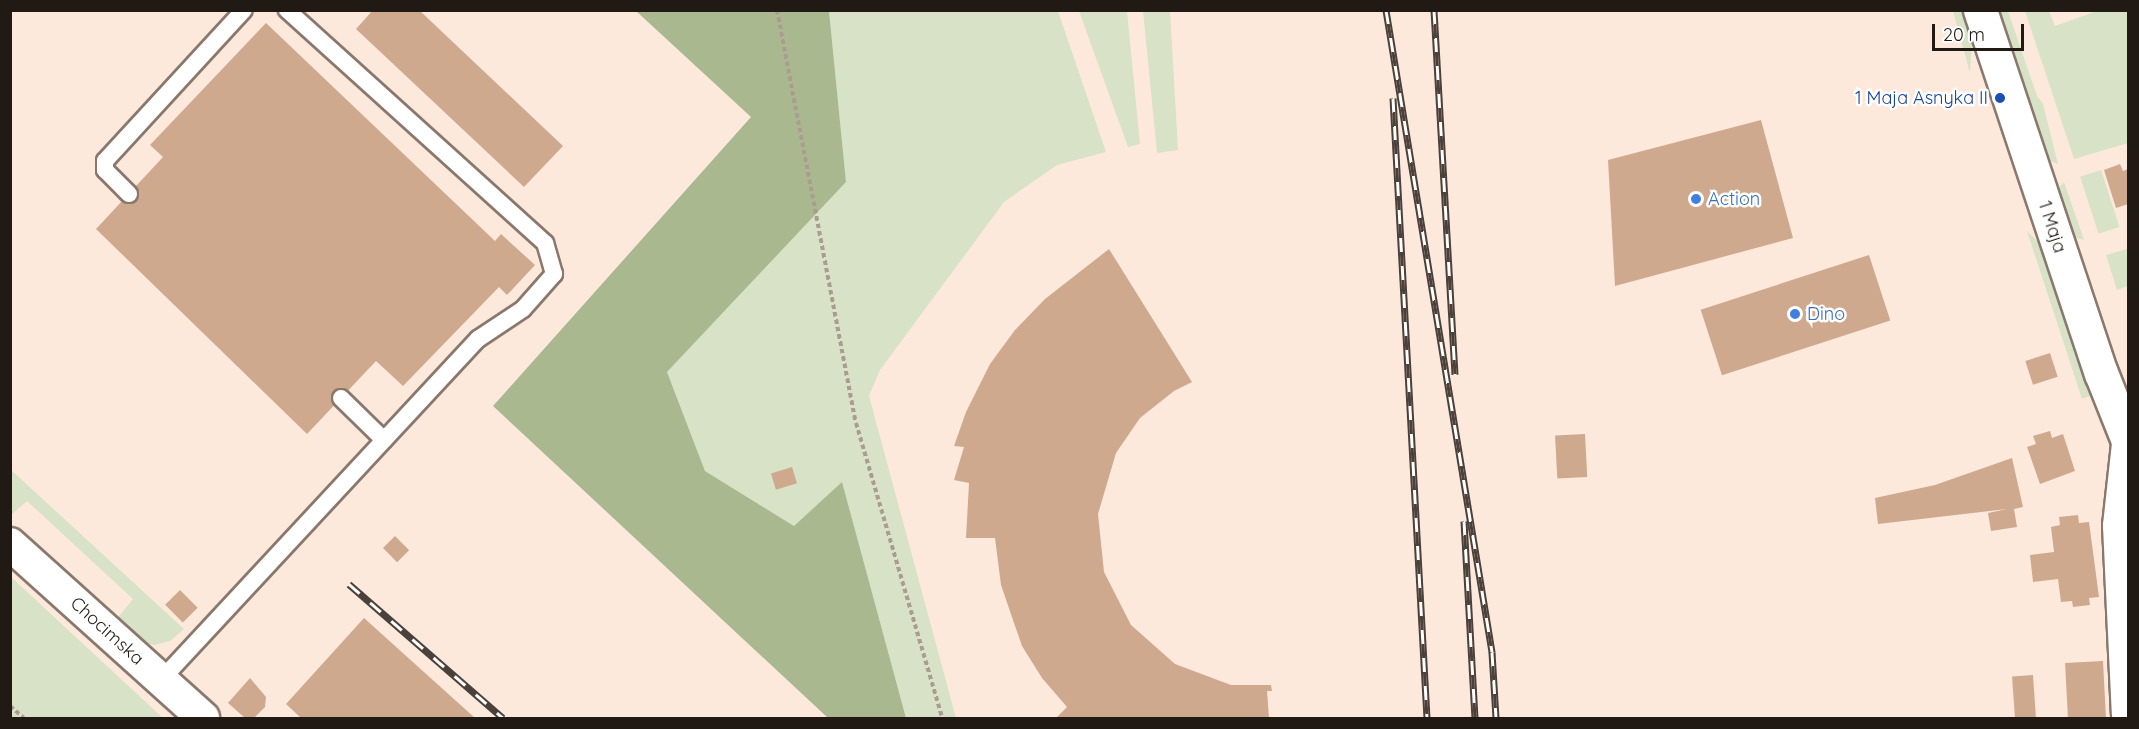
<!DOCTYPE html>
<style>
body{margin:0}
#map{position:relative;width:2139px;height:729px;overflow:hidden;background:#fde9db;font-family:Quicksand,sans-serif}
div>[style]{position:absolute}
.green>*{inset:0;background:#d7e2c6;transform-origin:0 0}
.forest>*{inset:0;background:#aab890}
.building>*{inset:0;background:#cfa98e;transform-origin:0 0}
.path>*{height:4px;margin-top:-2px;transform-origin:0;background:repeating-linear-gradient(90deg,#ab9b91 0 4.5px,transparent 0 7.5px)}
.roads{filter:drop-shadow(2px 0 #8a786c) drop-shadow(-2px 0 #8a786c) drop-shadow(0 2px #8a786c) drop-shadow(0 -2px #8a786c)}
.lane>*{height:16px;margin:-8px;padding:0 8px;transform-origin:8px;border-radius:8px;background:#fff}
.street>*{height:32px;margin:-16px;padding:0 16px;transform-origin:16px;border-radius:16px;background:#fff}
.secondary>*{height:33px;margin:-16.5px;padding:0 16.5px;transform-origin:16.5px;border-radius:16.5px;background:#fff}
.rail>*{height:7px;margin-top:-3.5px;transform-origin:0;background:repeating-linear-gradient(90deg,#fff 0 14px,#4a413a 0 28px);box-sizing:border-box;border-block:2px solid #4a413a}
.dots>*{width:16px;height:16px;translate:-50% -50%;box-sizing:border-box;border:3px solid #fff;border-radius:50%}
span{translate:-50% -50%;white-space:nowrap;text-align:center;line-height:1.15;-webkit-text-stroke:5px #fff;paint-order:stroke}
.transit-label{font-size:18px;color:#164399}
.right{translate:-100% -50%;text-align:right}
.shop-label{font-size:18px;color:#366cbe}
.left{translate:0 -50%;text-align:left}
.street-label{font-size:18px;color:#201914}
.frame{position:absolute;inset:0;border:12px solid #201914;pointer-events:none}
.scale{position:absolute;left:1932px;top:24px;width:92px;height:27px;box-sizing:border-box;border:3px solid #201914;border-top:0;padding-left:8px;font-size:18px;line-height:21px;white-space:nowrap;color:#201914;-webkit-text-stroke:4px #fff;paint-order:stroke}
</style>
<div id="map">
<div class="green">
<div style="clip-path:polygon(829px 11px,1058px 11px,1106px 152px,1057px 165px,1004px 202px,880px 370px,869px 396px,956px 718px,906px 718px,842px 483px,794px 526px,705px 471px,667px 372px,846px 182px)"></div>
<div style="clip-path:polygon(1079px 11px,1127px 11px,1140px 144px,1128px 147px)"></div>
<div style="clip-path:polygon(1143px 11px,1170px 11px,1178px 150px,1157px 153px)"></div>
<div style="clip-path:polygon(1953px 11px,1964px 11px,1972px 36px,1970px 73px)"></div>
<div style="clip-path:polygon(1998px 11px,2008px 11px,2037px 96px,2043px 104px,2058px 164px,2048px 160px)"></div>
<div style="clip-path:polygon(2025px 11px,2049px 11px,2055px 26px,2097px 11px,2128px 11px,2128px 143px,2074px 159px)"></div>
<div style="left:2101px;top:170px;width:60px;height:22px;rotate:72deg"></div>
<div style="clip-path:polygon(2064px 182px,2084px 240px,2074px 237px,2058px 189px)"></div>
<div style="clip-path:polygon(2027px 231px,2043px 247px,2092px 395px,2082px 399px)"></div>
<div style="clip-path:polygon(2127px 249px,2128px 286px,2117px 290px,2106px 255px)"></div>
<div style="clip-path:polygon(10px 469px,184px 629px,170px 641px,154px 645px,138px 642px,119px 626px,119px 616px,133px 599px,27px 501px,11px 515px)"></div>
<div style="clip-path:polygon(11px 577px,163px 718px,164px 718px,11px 718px)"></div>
</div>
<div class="forest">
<div style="clip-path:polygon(636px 11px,829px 11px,846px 182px,667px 372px,705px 471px,794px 526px,842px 482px,906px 718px,828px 718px,493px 406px,751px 117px)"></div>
</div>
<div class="building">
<div style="clip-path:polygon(373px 10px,419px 10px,563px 146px,524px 187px,356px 29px)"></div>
<div style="clip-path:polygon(266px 23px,495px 241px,501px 234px,535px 265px,507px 295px,499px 287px,403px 386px,376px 361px,307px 434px,96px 229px,163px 157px,150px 145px)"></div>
<div style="clip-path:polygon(1761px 120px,1793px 238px,1615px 286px,1608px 160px)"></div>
<div style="clip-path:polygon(2120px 164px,2123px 171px,2128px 169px,2128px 204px,2116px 208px,2104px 170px)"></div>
<div style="clip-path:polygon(1109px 249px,1192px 382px,1174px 391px,1140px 418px,1116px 453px,1098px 514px,1104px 572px,1131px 625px,1175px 664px,1231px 685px,1271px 685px,1272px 691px,1267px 691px,1269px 718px,1056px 718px,1067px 707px,1042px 678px,1022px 646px,1001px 585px,995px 538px,966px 538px,969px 483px,954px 480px,964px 447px,954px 446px,966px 412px,990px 364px,1015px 330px,1045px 299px)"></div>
<div style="left:1869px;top:255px;width:69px;height:177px;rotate:72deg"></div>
<div style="left:2050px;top:353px;width:25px;height:26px;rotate:72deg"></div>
<div style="clip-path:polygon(2050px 431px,2052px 438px,2063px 434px,2075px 471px,2040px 484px,2027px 447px,2036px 444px,2033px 436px)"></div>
<div style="left:1585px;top:434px;width:43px;height:30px;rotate:87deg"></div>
<div style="clip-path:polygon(2012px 458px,2023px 507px,2014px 509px,2017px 527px,1991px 531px,1988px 513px,2007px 509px,1878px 524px,1875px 498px,1935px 485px)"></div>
<div style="left:792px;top:467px;width:17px;height:22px;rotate:73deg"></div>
<div style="clip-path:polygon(2078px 515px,2079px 523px,2089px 522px,2099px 597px,2089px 598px,2090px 605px,2073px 607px,2072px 601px,2061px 602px,2058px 579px,2033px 582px,2030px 555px,2054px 552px,2051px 527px,2060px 525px,2059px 517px)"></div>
<div style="left:395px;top:536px;width:20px;height:17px;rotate:45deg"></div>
<div style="left:180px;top:590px;width:25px;height:21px;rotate:45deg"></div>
<div style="clip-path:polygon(364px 618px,475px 718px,301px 718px,286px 704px)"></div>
<div style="left:2103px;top:661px;width:57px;height:38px;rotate:87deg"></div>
<div style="left:2033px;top:675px;width:43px;height:21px;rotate:86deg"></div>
<div style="clip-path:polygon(250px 678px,266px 697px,265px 707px,254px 718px,245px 718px,228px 703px)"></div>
</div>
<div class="path">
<div style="left:777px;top:10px;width:420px;rotate:79.2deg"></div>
<div style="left:856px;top:423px;width:307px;rotate:73.7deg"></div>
<div style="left:10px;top:706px;width:18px;rotate:41deg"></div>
</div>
<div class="roads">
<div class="lane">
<div style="left:129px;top:194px;width:34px;rotate:-135deg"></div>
<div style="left:105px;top:170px;width:9px;rotate:-90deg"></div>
<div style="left:105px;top:161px;width:205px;rotate:-47.4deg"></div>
<div style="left:341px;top:398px;width:60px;rotate:44.3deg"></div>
<div style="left:161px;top:680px;width:466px;rotate:-47.1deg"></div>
<div style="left:478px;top:339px;width:54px;rotate:-33.7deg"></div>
<div style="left:523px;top:309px;width:47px;rotate:-48.5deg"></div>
<div style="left:554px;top:274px;width:32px;rotate:-106deg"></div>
<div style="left:545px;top:243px;width:348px;rotate:-137.9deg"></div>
</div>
<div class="street">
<div style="left:2128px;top:444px;width:82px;rotate:96.3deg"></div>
<div style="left:2119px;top:526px;width:188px;rotate:87.3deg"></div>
<div style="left:10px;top:544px;width:260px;rotate:42deg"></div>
</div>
<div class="secondary">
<div style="left:1980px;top:10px;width:383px;rotate:71.6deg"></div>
<div style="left:2101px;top:373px;width:73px;rotate:68.3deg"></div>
</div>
</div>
<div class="rail">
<div style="left:1386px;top:10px;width:651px;rotate:80.62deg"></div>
<div style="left:1492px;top:652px;width:66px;rotate:86.5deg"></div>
<div style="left:1434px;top:10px;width:365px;rotate:86.7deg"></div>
<div style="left:1393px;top:98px;width:621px;rotate:86.86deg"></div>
<div style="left:1464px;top:521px;width:197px;rotate:86.8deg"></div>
<div style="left:349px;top:584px;width:204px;rotate:41deg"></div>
</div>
<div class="dots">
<div style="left:2000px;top:98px;background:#1a4fb4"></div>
<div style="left:1696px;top:199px;background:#3f7fe0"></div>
<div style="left:1795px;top:314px;background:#3f7fe0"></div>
</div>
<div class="transit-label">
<span class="right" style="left:1988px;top:98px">1 Maja Asnyka II</span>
</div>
<div class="shop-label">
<span class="left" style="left:1708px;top:199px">Action</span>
<span class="left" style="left:1807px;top:314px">Dino</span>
</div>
<div class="street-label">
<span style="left:2052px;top:227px;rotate:72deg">1 Maja</span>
<span style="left:107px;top:631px;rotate:42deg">Chocimska</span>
</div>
<div class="frame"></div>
<div class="scale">20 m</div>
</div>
